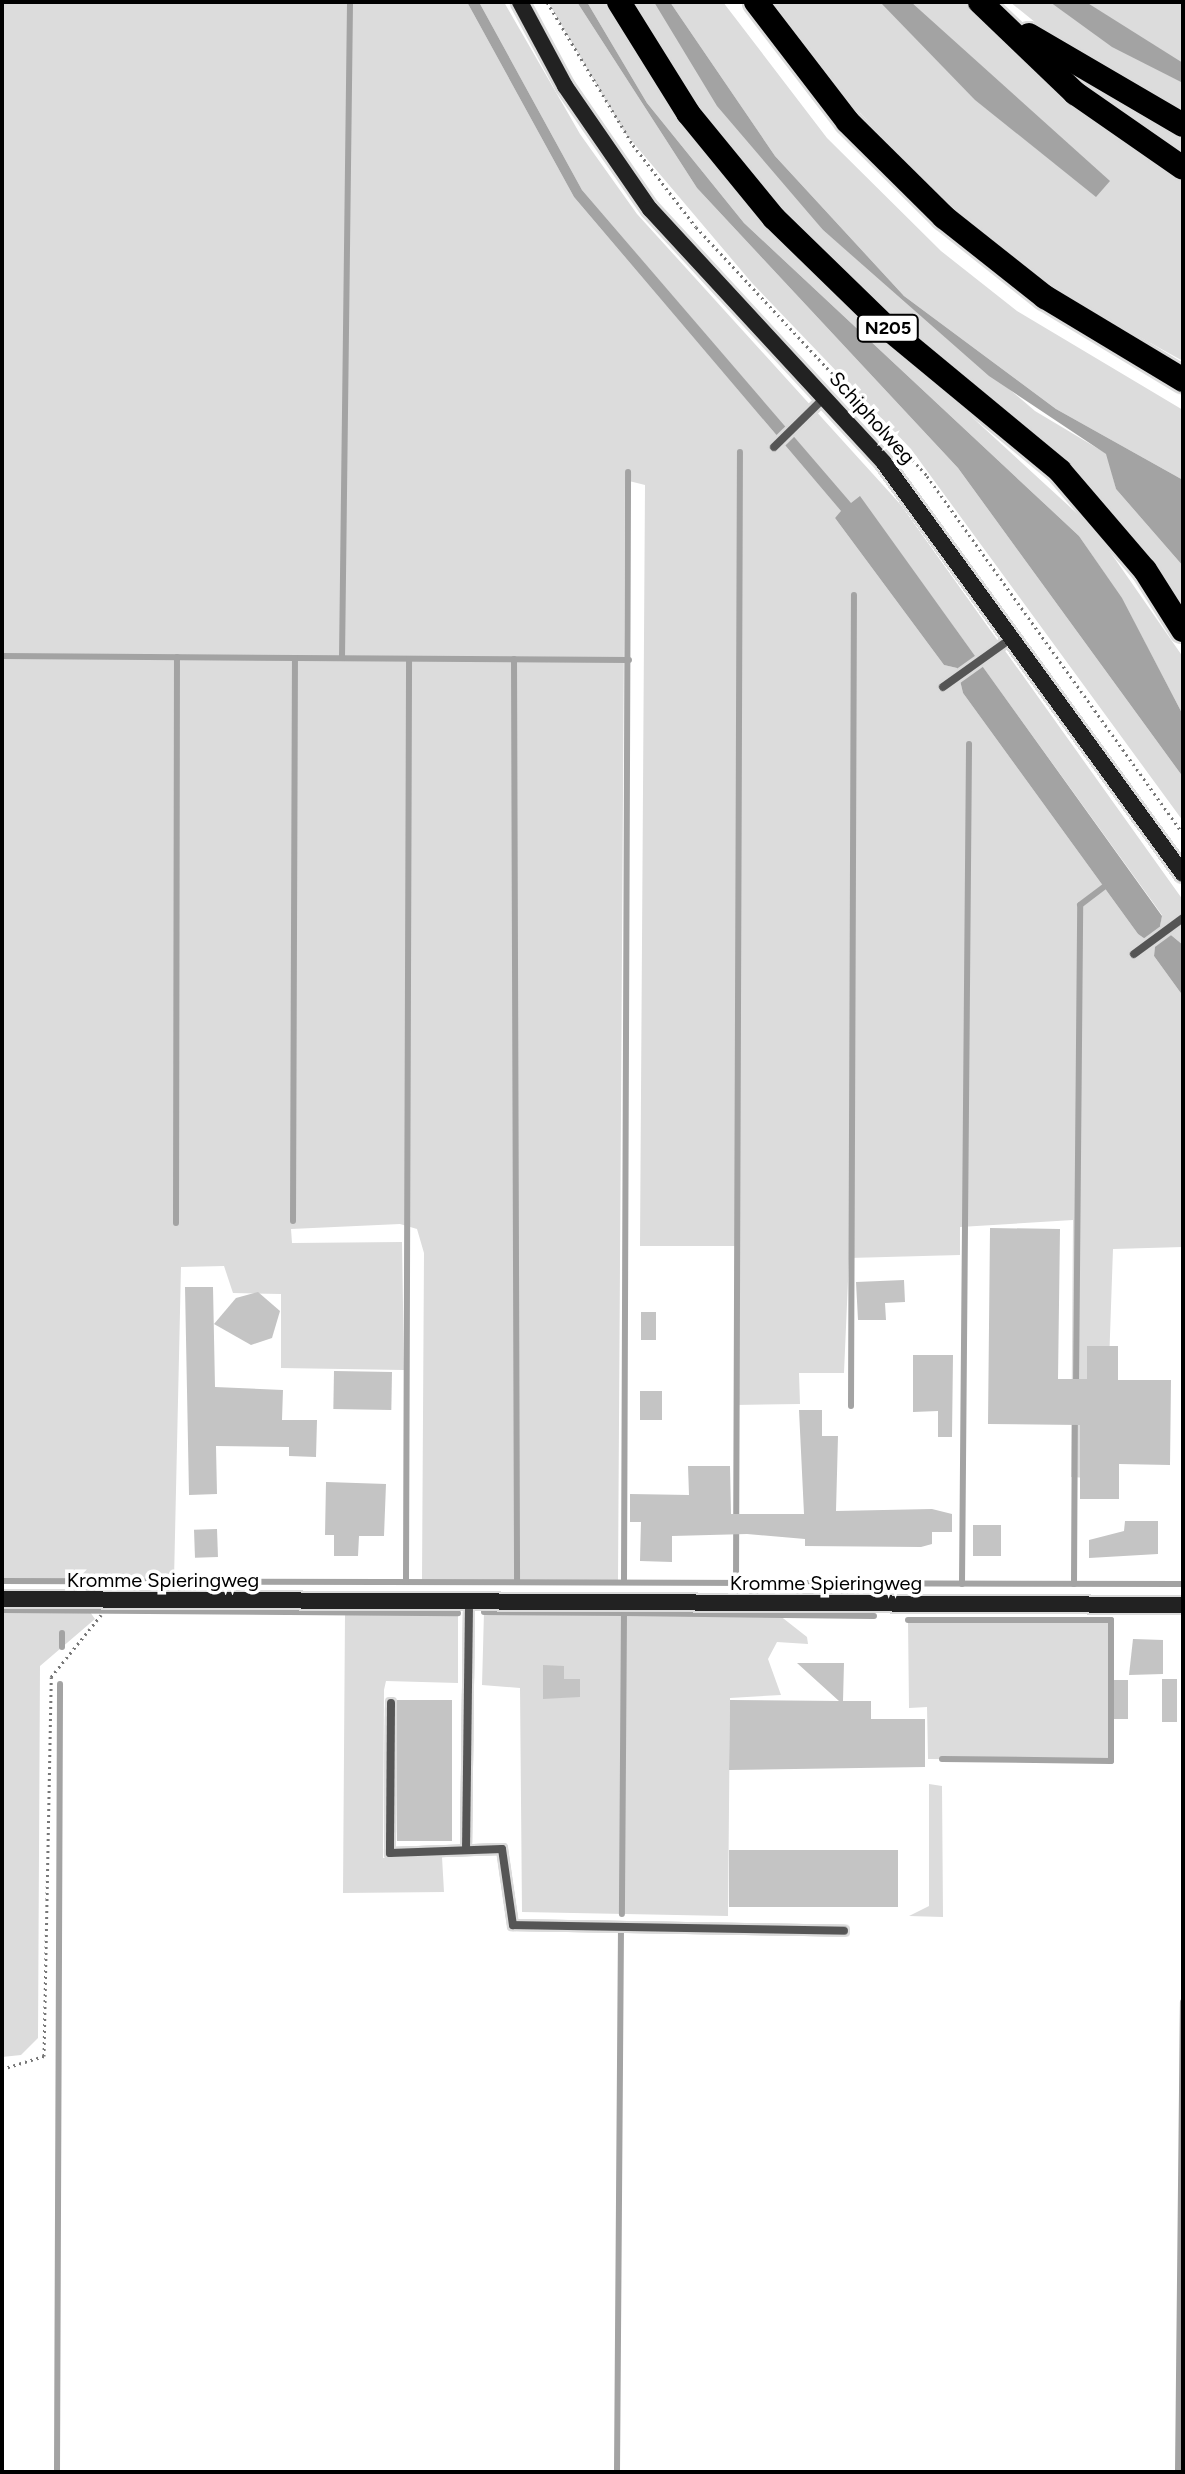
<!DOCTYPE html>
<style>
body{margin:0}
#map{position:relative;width:1185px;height:2474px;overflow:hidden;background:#fff;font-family:Figtree,sans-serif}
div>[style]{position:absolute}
.green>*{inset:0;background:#dcdcdc}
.water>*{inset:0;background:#a3a3a3}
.stream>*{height:6px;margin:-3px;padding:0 3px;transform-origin:3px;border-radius:3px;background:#a3a3a3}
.building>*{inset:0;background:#c4c4c4;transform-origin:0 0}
.path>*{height:3px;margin-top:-1.5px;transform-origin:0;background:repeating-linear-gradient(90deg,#777 0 2px,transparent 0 6px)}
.roads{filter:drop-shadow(2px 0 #dbdbdb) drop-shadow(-2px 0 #dbdbdb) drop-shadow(0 2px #dbdbdb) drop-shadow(0 -2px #dbdbdb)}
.lane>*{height:8px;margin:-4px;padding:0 4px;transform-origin:4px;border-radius:4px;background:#555}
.secondary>*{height:16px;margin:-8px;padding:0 8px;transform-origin:8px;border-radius:8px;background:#222}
.highway>*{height:24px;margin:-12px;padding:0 12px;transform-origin:12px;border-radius:12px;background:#000}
span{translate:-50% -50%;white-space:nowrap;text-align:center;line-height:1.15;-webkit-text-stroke:7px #fff;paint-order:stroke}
.shield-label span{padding:2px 6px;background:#fff;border:2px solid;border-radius:6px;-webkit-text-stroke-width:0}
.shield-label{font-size:18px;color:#000;font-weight:700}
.street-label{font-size:20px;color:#000}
.frame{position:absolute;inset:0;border:4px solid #000;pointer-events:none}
</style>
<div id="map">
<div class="green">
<div style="clip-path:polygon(2px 2px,467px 2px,574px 197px,842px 512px,835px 518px,944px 665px,957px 668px,963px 693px,1138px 934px,1155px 946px,1154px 956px,1183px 996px,1183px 1247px,1113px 1249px,1105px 1479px,1071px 1477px,1073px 1220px,960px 1227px,960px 1255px,849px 1258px,844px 1373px,799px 1373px,800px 1404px,734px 1405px,735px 1246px,640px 1246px,645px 485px,625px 480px,618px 1580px,422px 1580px,424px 1253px,417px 1229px,400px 1224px,291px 1229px,292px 1243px,402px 1242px,404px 1370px,281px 1368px,281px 1294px,233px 1293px,224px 1266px,181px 1267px,174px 1580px,2px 1579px)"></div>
<div style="clip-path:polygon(479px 2px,504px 2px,580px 134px,637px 214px,901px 505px,1183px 900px,1183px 945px,1160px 926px,1162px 915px,860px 497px,851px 504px,582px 190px)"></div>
<div style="clip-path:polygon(548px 2px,577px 2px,697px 188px,958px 468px,1183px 777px,1183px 821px,911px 449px,752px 283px,625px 133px)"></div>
<div style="clip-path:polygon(587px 2px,608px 2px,711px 160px,779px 240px,1095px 530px,1183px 657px,1183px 715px,1122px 599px,1079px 536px,744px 223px,647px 103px)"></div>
<div style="clip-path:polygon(624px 2px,654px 2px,823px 230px,1035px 411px,1107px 454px,1116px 489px,1183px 566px,1183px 617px,1104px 502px,1037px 435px,816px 248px,711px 133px)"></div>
<div style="clip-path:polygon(670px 2px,723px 2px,827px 138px,941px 251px,1017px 311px,1183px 410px,1183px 480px,1056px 409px,904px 296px,775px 156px)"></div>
<div style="clip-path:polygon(769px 2px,965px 2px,1024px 59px,1183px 183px,1183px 361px,1056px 291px,954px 212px,814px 64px)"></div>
<div style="clip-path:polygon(1010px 2px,1183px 2px,1183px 117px,1083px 61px)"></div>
<div style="clip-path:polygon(1085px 82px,1183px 135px,1183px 154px,1083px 84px)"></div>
<div style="clip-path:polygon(2px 1611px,90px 1612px,95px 1619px,40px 1666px,38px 2038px,21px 2055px,2px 2057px)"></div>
<div style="clip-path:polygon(484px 1612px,779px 1615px,807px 1637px,808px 1644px,777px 1642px,768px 1659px,781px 1695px,730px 1698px,728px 1916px,522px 1912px,520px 1688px,482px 1685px)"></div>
<div style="clip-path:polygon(345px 1613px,458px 1613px,458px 1683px,386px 1681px,384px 1690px,383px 1858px,442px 1857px,444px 1892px,343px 1893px)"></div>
<div style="clip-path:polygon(908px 1620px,1111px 1620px,1111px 1761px,928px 1759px,927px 1707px,909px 1708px)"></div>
<div style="clip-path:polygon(929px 1784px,942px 1786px,943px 1917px,909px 1916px,929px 1906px)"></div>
</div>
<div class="water">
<div style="clip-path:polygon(467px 2px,479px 2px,582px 190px,851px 503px,860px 496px,1162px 916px,1160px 926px,1183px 945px,1183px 996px,1154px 956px,1155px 946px,1138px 934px,963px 693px,957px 668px,944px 665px,835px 518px,841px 511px,574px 197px)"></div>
<div style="clip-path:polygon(577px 2px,587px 2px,647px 103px,744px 223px,1079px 536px,1122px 598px,1183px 715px,1183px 777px,958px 468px,697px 188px)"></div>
<div style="clip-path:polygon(654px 2px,670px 2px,775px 156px,904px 296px,1056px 409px,1183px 480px,1183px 566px,1116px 489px,1106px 454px,989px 376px,823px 230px,717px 106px)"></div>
<div style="clip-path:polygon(880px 2px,911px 2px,1110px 181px,1096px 197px,975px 100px)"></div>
<div style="clip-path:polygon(1050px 2px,1086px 2px,1183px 63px,1183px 83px,1112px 47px)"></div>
</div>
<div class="stream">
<div style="left:2px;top:656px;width:627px;rotate:0.37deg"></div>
<div style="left:342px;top:658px;width:656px;rotate:-89.3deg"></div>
<div style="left:514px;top:659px;width:923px;rotate:89.81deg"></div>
<div style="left:293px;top:1221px;width:563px;rotate:-89.8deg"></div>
<div style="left:176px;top:1223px;width:566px;rotate:-89.9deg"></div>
<div style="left:1076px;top:1387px;width:482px;rotate:-89.5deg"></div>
<div style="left:1080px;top:905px;width:30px;rotate:-37deg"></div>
<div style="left:851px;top:1406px;width:811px;rotate:-89.79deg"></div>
<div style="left:2px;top:1581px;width:1181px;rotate:0.15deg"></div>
<div style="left:406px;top:1582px;width:923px;rotate:-89.81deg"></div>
<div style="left:624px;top:1582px;width:1110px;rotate:-89.79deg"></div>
<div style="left:736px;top:1583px;width:1131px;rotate:-89.8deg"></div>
<div style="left:962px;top:1584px;width:840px;rotate:-89.52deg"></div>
<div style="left:1074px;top:1584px;width:165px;rotate:-89.7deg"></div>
<div style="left:2px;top:1610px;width:456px;rotate:0.4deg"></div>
<div style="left:484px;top:1612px;width:140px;rotate:0.4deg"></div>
<div style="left:624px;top:1613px;width:301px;rotate:90.4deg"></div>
<div style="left:624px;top:1613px;width:250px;rotate:0.7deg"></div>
<div style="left:908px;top:1620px;width:203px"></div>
<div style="left:1111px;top:1620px;width:141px;rotate:90deg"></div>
<div style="left:1111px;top:1761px;width:169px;rotate:-179.3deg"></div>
<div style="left:62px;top:1633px;width:14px;rotate:90deg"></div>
<div style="left:57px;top:2472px;width:788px;rotate:-89.78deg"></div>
<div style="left:617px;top:2472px;width:540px;rotate:-89.58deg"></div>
<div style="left:1178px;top:2472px;width:470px;rotate:-89.4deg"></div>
</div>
<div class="building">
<div style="clip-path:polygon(990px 1228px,1060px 1229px,1058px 1379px,1087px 1379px,1087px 1346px,1118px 1346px,1118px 1380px,1171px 1380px,1170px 1465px,1119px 1464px,1119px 1499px,1080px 1499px,1080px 1425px,988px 1424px)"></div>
<div style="clip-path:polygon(904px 1280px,905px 1302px,885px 1303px,886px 1320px,858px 1320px,856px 1282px)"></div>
<div style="clip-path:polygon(185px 1287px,213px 1287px,215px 1387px,283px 1390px,282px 1420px,317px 1420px,316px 1457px,289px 1456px,289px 1447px,216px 1446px,217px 1494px,189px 1495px)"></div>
<div style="clip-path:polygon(258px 1292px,280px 1311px,272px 1338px,251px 1345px,214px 1324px,236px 1298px)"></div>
<div style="left:641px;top:1312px;width:15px;height:28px"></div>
<div style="clip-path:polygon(913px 1355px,953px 1355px,952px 1437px,938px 1437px,938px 1411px,913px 1412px)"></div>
<div style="left:334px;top:1371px;width:58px;height:38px;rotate:1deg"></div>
<div style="left:640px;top:1391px;width:22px;height:29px"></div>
<div style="clip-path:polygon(799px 1410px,822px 1410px,822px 1436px,838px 1436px,836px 1511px,932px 1509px,952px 1514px,952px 1532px,932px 1532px,932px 1544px,921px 1547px,805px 1546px,805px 1539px,747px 1534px,672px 1536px,672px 1562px,640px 1561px,641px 1522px,630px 1522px,630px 1494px,689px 1495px,688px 1466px,730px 1466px,731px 1514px,804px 1514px)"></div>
<div style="clip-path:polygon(326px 1482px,386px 1484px,384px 1536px,359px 1536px,358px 1556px,334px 1556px,334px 1535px,325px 1535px)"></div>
<div style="clip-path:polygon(1125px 1521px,1158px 1521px,1158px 1554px,1089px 1558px,1089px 1540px,1124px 1531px)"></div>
<div style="left:973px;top:1525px;width:28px;height:31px"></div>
<div style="left:217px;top:1529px;width:28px;height:23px;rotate:88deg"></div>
<div style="clip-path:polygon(1133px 1639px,1163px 1640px,1163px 1674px,1129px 1675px)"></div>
<div style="clip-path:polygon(797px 1663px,844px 1663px,843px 1701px,871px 1701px,871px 1719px,925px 1719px,925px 1767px,729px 1770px,730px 1700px,839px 1701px)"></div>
<div style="clip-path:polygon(543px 1665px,564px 1666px,564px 1679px,580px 1679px,580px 1697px,543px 1699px)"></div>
<div style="left:1162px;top:1679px;width:15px;height:43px"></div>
<div style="left:1114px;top:1680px;width:14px;height:39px"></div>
<div style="left:452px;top:1700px;width:141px;height:55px;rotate:90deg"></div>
<div style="left:729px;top:1850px;width:169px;height:57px"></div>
</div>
<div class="path">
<div style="left:547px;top:2px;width:167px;rotate:59deg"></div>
<div style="left:633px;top:145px;width:103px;rotate:52.5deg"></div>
<div style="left:696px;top:227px;width:340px;rotate:47.1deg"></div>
<div style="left:927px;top:476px;width:440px;rotate:54.4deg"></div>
<div style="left:2px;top:2069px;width:44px;rotate:-17.2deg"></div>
<div style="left:44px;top:2056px;width:379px;rotate:-88.9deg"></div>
<div style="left:51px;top:1677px;width:80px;rotate:-51.1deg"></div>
</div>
<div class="roads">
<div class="lane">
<div style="left:774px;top:447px;width:69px;rotate:-44.4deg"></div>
<div style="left:943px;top:687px;width:86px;rotate:-35.5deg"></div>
<div style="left:1134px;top:954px;width:61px;rotate:-36.3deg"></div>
<div style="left:391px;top:1703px;width:150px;rotate:90.4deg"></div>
<div style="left:390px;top:1853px;width:112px;rotate:-2deg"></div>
<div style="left:502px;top:1849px;width:77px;rotate:81.8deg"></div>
<div style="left:513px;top:1925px;width:331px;rotate:1deg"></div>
<div style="left:466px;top:1850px;width:249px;rotate:-89.3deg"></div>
</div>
<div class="secondary">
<div style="left:520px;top:2px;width:95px;rotate:61.8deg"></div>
<div style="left:565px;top:86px;width:150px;rotate:55.4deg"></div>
<div style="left:650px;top:209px;width:345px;rotate:47.3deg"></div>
<div style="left:884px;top:463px;width:508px;rotate:53.96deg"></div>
<div style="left:2px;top:1599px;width:1181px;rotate:0.29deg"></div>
</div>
<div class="highway">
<div style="left:619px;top:2px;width:131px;rotate:58.1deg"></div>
<div style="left:688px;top:113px;width:136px;rotate:50.7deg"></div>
<div style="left:774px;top:218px;width:155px;rotate:44.2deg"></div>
<div style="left:885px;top:326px;width:227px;rotate:39.6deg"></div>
<div style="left:1060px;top:471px;width:130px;rotate:49.4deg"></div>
<div style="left:1145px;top:570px;width:71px;rotate:57.7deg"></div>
<div style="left:756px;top:2px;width:151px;rotate:52.5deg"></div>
<div style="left:848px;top:122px;width:135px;rotate:44.7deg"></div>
<div style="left:944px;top:217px;width:129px;rotate:38.4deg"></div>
<div style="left:1045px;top:297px;width:161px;rotate:31deg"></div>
<div style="left:980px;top:2px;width:132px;rotate:43.8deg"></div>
<div style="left:1075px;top:93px;width:131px;rotate:34.8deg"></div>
<div style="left:1029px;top:35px;width:178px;rotate:30.3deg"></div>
</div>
</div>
<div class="shield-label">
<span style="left:888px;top:328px">N205</span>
</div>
<div class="street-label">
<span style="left:872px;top:418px;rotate:48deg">Schipholweg</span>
<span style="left:163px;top:1580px">Kromme Spieringweg</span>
<span style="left:826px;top:1583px">Kromme Spieringweg</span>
</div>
<div class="frame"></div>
</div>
